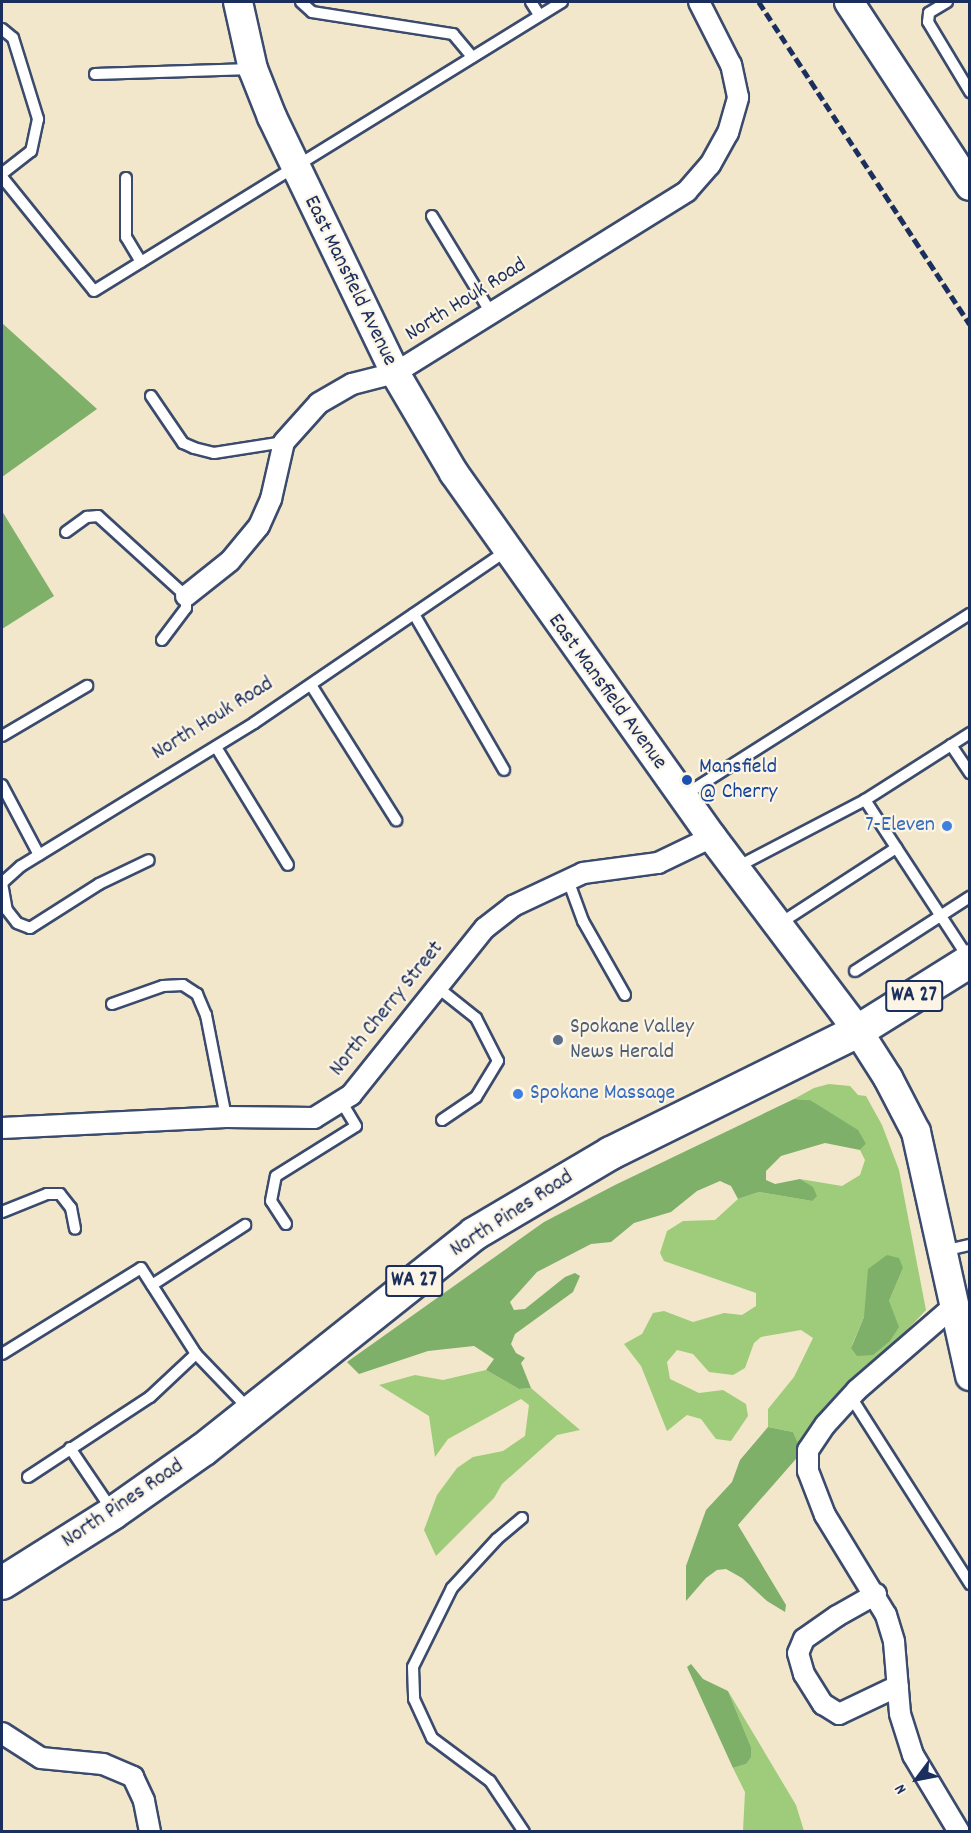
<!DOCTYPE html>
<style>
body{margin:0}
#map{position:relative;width:971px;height:1833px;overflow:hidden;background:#f2e7cb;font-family:Dekko,sans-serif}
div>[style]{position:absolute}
.green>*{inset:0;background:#9ecc7a}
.forest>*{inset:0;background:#7eb06a}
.roads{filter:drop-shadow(2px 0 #3b4b6e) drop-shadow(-2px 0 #3b4b6e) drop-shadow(0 2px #3b4b6e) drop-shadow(0 -2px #3b4b6e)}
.lane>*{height:10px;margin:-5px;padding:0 5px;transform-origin:5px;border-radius:5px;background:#fff}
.street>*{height:20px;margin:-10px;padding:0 10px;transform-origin:10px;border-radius:10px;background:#fff}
.secondary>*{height:28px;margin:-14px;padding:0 14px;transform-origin:14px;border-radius:14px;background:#fff}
.primary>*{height:32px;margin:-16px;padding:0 16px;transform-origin:16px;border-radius:16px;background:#fff}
.rail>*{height:4.5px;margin-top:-2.25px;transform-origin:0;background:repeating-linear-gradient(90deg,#1b2f5e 0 9px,transparent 0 13.5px)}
.dots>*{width:16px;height:16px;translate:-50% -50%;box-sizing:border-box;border:3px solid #fcf5e5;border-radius:50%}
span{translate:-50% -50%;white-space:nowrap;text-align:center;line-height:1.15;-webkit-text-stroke:4.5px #fcf5e5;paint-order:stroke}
.shield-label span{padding:2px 4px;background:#fcf5e5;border:2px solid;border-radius:4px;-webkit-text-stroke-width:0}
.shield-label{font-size:21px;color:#1b2f5e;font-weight:700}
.street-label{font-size:22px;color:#1b2f5e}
.transit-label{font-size:22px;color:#164399}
.left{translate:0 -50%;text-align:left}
.shop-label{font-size:22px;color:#366cbe}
.right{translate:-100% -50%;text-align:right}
.service-label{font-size:22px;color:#4e5e75}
.frame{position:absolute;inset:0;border:3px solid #1b2f5e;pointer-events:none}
.north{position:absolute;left:887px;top:1749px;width:60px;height:60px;-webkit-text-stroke:4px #fcf5e5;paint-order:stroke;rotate:238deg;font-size:16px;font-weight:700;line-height:24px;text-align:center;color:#1b2f5e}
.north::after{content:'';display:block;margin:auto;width:21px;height:27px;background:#1b2f5e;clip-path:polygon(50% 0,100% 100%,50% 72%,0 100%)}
</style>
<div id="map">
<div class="green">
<div style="clip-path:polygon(evenodd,829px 1084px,850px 1086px,858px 1095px,866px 1096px,882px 1125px,899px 1170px,926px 1310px,826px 1417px,802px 1452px,793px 1432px,768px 1427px,768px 1409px,794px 1377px,813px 1338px,801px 1330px,761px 1337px,754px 1343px,745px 1368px,733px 1375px,709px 1372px,693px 1354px,677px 1350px,667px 1362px,670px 1379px,699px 1393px,723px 1390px,746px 1404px,748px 1416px,731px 1441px,716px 1439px,701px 1419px,687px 1415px,667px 1431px,641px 1366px,624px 1344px,642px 1334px,653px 1313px,664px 1311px,693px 1322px,724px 1313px,742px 1315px,756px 1306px,756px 1293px,664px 1261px,660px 1253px,667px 1231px,683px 1221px,715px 1220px,738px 1199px,759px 1192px,812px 1201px,813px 1188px,800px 1179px,842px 1186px,860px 1175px,865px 1160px,860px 1150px,866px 1144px,810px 1100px,794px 1099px,814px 1088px,829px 1084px,903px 1268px,889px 1301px,851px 1347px,864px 1317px,903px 1268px)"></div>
<div style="clip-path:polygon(486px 1370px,519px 1389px,531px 1388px,580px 1430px,557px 1435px,502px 1484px,494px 1498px,436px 1556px,424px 1530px,437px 1495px,457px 1468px,473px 1457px,503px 1451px,525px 1436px,529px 1405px,521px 1399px,448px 1439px,435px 1457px,429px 1416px,379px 1385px,415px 1375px,443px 1380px)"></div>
<div style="clip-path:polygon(728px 1691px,796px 1805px,804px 1831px,743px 1831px,745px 1792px,733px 1768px,746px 1764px,751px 1747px)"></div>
</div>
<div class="forest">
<div style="clip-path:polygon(2px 323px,97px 409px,2px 477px)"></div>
<div style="clip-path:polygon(2px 511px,54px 596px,2px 629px)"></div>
<div style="clip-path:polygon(794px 1099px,810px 1100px,858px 1130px,866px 1144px,860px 1150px,825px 1143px,781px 1156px,766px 1171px,766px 1180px,775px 1184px,800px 1179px,813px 1187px,817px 1196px,812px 1201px,759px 1192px,738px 1199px,731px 1186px,720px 1181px,697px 1191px,671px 1212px,634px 1223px,611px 1242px,591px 1244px,537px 1272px,510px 1302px,514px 1310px,525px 1309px,565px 1277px,575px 1273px,580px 1276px,573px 1292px,515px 1334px,511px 1344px,516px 1353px,525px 1358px,521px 1363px,531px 1388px,519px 1389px,486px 1370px,494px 1359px,474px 1346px,428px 1351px,359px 1374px,347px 1362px,544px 1222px,615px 1185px)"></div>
<div style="clip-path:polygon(887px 1255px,899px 1258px,903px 1268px,889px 1301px,899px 1327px,890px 1341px,873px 1355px,857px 1356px,851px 1348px,864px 1317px,868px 1269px)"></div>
<div style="clip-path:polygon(768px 1427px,793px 1432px,802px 1452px,738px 1525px,786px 1605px,785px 1612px,767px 1601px,742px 1578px,726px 1569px,717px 1570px,706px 1578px,686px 1601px,686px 1566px,706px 1510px,732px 1482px,740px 1460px)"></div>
<div style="clip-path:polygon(691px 1664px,703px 1679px,728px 1691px,751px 1747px,751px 1757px,746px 1764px,733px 1768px,687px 1667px)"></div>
</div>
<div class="roads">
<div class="lane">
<div style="left:301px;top:2px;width:15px;rotate:42deg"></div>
<div style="left:312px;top:12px;width:143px;rotate:8.9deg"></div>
<div style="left:453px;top:34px;width:30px;rotate:50deg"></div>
<div style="left:531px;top:2px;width:15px;rotate:58deg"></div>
<div style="left:947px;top:2px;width:21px;rotate:149deg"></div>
<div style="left:929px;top:13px;width:9px;rotate:96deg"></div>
<div style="left:928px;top:22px;width:82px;rotate:59deg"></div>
<div style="left:2px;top:29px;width:14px;rotate:39deg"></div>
<div style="left:13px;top:38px;width:85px;rotate:72.8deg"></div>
<div style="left:38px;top:119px;width:33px;rotate:102deg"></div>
<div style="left:31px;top:151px;width:37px;rotate:142deg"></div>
<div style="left:95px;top:74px;width:157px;rotate:-1.8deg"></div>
<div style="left:2px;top:177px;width:146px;rotate:51.1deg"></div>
<div style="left:94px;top:291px;width:550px;rotate:-31.7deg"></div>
<div style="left:126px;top:178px;width:59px;rotate:90deg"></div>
<div style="left:126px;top:237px;width:29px;rotate:59deg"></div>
<div style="left:432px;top:216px;width:114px;rotate:58.7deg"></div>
<div style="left:151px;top:396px;width:57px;rotate:55.8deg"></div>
<div style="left:183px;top:443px;width:12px;rotate:24deg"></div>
<div style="left:194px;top:448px;width:21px;rotate:14deg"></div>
<div style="left:214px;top:453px;width:71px;rotate:-8.9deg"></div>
<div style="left:66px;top:532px;width:26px;rotate:-36deg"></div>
<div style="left:87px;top:517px;width:11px;rotate:-5deg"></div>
<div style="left:98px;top:516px;width:119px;rotate:42.3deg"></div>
<div style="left:186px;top:596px;width:12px;rotate:90deg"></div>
<div style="left:186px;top:608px;width:40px;rotate:127deg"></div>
<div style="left:414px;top:614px;width:180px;rotate:60deg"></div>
<div style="left:311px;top:685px;width:160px;rotate:57.8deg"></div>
<div style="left:2px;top:736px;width:99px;rotate:-30.5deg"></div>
<div style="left:951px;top:745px;width:34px;rotate:56deg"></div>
<div style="left:216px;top:747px;width:138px;rotate:58.6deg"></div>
<div style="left:2px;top:785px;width:79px;rotate:62.1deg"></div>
<div style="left:683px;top:796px;width:340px;rotate:-32.4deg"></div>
<div style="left:865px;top:800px;width:190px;rotate:56.8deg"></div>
<div style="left:735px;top:868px;width:147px;rotate:-27.6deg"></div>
<div style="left:865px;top:800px;width:125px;rotate:-32.5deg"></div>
<div style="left:568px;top:880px;width:44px;rotate:69.9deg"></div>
<div style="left:583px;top:921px;width:85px;rotate:60.4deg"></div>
<div style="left:2px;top:883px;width:25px;rotate:-42deg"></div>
<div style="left:21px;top:866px;width:273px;rotate:-31.5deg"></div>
<div style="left:254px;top:723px;width:305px;rotate:-34.3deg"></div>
<div style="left:2px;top:883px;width:27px;rotate:80deg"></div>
<div style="left:7px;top:910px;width:16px;rotate:52deg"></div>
<div style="left:17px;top:923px;width:14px;rotate:21deg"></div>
<div style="left:30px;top:928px;width:82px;rotate:-32.5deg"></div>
<div style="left:99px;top:884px;width:55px;rotate:-25.6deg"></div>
<div style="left:779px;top:924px;width:140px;rotate:-33deg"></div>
<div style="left:855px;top:971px;width:137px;rotate:-32.8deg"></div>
<div style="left:437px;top:987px;width:50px;rotate:38.5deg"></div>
<div style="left:476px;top:1018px;width:48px;rotate:62.9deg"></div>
<div style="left:498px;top:1061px;width:42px;rotate:121.4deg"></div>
<div style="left:476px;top:1097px;width:41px;rotate:145.9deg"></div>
<div style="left:112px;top:1004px;width:54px;rotate:-19.4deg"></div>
<div style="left:163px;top:986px;width:20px;rotate:-3deg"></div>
<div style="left:183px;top:985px;width:17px;rotate:33deg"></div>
<div style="left:197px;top:994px;width:23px;rotate:67deg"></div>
<div style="left:206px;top:1015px;width:104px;rotate:78.9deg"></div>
<div style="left:2px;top:1212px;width:48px;rotate:-21.8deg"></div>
<div style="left:47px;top:1194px;width:13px"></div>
<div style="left:60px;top:1194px;width:18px;rotate:52deg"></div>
<div style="left:71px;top:1208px;width:21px;rotate:79deg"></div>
<div style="left:286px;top:1224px;width:27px;rotate:-123deg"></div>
<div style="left:271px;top:1201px;width:25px;rotate:-79deg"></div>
<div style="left:276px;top:1176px;width:94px;rotate:-32deg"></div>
<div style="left:356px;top:1126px;width:29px;rotate:-121deg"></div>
<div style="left:943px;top:1251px;width:28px;rotate:-13deg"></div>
<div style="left:152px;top:1285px;width:111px;rotate:-32.8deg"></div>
<div style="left:2px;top:1354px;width:163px;rotate:-31.7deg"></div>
<div style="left:141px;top:1268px;width:102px;rotate:57.4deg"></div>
<div style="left:196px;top:1354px;width:76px;rotate:46.1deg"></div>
<div style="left:851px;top:1397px;width:222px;rotate:57.5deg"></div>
<div style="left:70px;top:1448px;width:75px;rotate:55.9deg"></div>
<div style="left:28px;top:1477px;width:146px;rotate:-33.3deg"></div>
<div style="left:150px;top:1397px;width:63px;rotate:-43.1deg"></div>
<div style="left:522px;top:1518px;width:33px;rotate:140deg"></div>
<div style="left:497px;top:1539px;width:67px;rotate:132.6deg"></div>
<div style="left:452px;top:1588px;width:88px;rotate:116.3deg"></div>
<div style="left:413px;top:1667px;width:32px;rotate:88deg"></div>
<div style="left:414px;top:1699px;width:43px;rotate:65.2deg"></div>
<div style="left:432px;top:1738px;width:72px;rotate:36.6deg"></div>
<div style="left:490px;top:1781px;width:61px;rotate:56.3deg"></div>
</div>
<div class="street">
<div style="left:186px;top:596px;width:56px;rotate:-38.5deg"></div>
<div style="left:230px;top:561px;width:45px;rotate:-50.4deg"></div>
<div style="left:259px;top:526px;width:30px;rotate:-66deg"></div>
<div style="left:271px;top:499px;width:58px;rotate:-77.2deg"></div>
<div style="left:284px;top:442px;width:52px;rotate:-48.1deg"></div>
<div style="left:319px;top:403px;width:38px;rotate:-30deg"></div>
<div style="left:352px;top:384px;width:44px;rotate:-14.3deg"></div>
<div style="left:395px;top:373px;width:344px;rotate:-31.9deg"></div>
<div style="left:687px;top:191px;width:35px;rotate:-49deg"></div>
<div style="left:710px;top:165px;width:37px;rotate:-61deg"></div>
<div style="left:728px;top:133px;width:37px;rotate:-74deg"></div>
<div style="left:738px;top:97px;width:33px;rotate:-102deg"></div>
<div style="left:731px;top:65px;width:71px;rotate:-116.9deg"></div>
<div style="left:2px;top:1128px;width:224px;rotate:-2.8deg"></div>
<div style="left:226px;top:1117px;width:88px;rotate:0.7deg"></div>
<div style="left:314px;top:1118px;width:44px;rotate:-31.9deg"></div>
<div style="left:351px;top:1095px;width:214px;rotate:-51.3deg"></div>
<div style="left:485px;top:928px;width:36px;rotate:-38deg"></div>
<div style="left:513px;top:906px;width:77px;rotate:-25.2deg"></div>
<div style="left:583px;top:873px;width:76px;rotate:-7.6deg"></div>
<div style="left:658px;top:863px;width:60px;rotate:-25.7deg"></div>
<div style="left:955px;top:1305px;width:130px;rotate:139.1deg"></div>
<div style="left:857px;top:1390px;width:47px;rotate:132.4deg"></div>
<div style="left:825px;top:1425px;width:30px;rotate:124deg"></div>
<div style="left:808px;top:1450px;width:21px;rotate:90deg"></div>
<div style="left:808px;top:1471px;width:47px;rotate:68.9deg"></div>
<div style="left:825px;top:1515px;width:117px;rotate:58.6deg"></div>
<div style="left:886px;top:1615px;width:28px;rotate:73deg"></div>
<div style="left:894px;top:1642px;width:72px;rotate:85.2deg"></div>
<div style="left:900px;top:1714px;width:43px;rotate:72.4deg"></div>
<div style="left:913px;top:1755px;width:90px;rotate:59.1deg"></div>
<div style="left:876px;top:1594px;width:45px;rotate:150.6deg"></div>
<div style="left:837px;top:1616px;width:40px;rotate:145.1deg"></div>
<div style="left:804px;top:1639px;width:15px;rotate:113deg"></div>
<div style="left:798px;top:1653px;width:22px;rotate:74deg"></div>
<div style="left:804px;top:1674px;width:36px;rotate:58deg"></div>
<div style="left:823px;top:1704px;width:19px;rotate:32deg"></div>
<div style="left:839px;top:1714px;width:65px;rotate:-25.4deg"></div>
<div style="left:2px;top:1733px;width:46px;rotate:32.7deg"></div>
<div style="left:41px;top:1758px;width:62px;rotate:5.5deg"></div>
<div style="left:103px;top:1764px;width:33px;rotate:23deg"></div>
<div style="left:133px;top:1777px;width:26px;rotate:65deg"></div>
<div style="left:144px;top:1801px;width:32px;rotate:79deg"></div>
</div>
<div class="secondary">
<div style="left:238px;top:2px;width:69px;rotate:77.4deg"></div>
<div style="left:253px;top:69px;width:52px;rotate:68.4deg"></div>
<div style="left:272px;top:117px;width:284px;rotate:64.3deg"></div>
<div style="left:395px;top:373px;width:116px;rotate:59.5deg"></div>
<div style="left:454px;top:473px;width:446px;rotate:54.7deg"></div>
<div style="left:712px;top:837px;width:243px;rotate:53deg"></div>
<div style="left:858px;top:1031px;width:56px;rotate:57.4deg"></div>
<div style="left:888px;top:1078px;width:61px;rotate:62.6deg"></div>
<div style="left:916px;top:1132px;width:250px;rotate:77.5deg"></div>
<div style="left:849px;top:2px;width:220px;rotate:56.7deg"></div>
</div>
<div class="primary">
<div style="left:2px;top:1583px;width:131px;rotate:-32.2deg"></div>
<div style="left:113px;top:1513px;width:111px;rotate:-35.1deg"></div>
<div style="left:204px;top:1449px;width:345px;rotate:-38.5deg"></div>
<div style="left:474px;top:1234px;width:159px;rotate:-30.6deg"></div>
<div style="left:611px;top:1153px;width:275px;rotate:-26.3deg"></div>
<div style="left:858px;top:1031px;width:132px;rotate:-32deg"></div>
</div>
</div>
<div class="rail">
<div style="left:759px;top:2px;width:385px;rotate:56.8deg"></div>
</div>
<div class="dots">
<div style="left:687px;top:780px;background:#1a4fb4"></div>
<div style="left:947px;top:826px;background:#3f7fe0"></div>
<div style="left:558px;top:1040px;background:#5c6f8a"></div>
<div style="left:518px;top:1094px;background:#3f7fe0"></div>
</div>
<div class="shield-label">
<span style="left:914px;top:996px">WA 27</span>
<span style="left:414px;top:1281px">WA 27</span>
</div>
<div class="street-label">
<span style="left:350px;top:281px;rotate:64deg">East Mansfield Avenue</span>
<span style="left:466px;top:300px;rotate:-32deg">North Houk Road</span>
<span style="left:607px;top:692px;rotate:54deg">East Mansfield Avenue</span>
<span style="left:213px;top:719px;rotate:-32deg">North Houk Road</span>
<span style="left:387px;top:1009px;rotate:-51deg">North Cherry Street</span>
<span style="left:512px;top:1214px;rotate:-33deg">North Pines Road</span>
<span style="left:123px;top:1504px;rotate:-34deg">North Pines Road</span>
</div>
<div class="transit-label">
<span class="left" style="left:699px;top:780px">Mansfield<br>@ Cherry</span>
</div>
<div class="shop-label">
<span class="right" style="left:935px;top:826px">7-Eleven</span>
<span class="left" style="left:530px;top:1094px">Spokane Massage</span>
</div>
<div class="service-label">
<span class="left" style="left:570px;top:1040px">Spokane Valley<br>News Herald</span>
</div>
<div class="frame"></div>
<div class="north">N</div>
</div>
